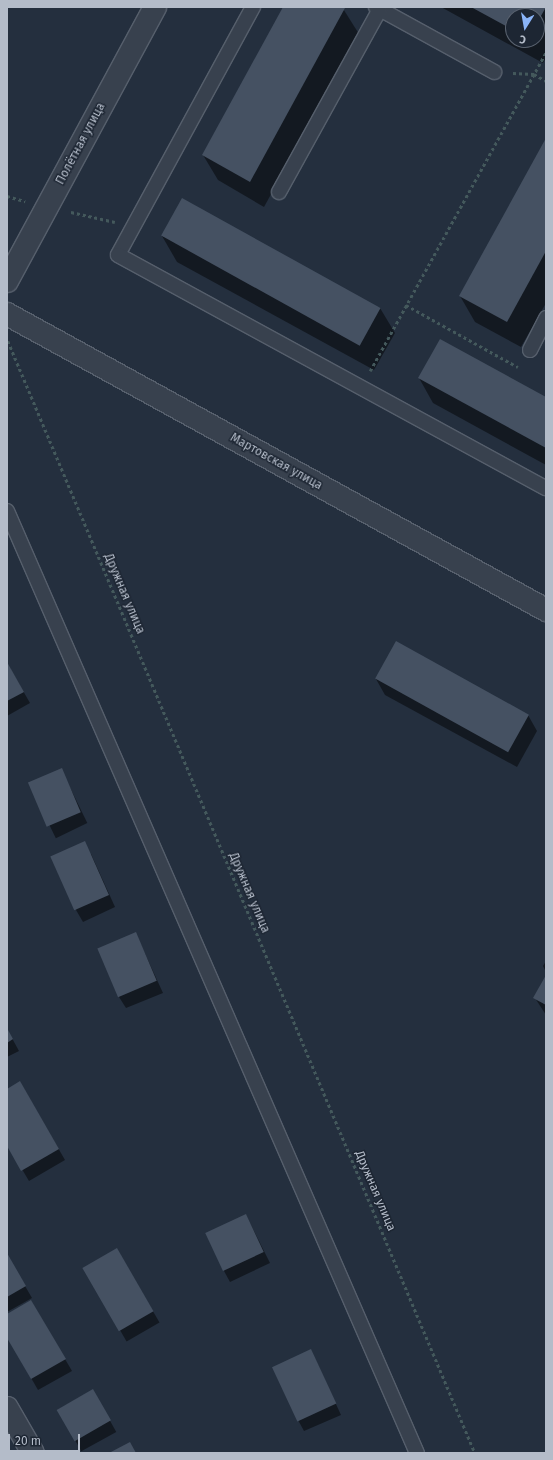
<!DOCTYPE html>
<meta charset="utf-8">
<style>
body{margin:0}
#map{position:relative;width:553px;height:1460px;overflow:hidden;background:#242f3e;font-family:"Fira Sans",sans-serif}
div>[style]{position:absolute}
.shadow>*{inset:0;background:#0007;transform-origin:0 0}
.building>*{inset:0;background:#455162;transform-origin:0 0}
.path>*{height:2.5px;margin-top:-1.25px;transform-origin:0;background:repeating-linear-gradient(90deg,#44595c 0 3px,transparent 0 6px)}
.roads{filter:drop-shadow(1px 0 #565f6c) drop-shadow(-1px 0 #565f6c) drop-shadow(0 1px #565f6c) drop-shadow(0 -1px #565f6c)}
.service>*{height:14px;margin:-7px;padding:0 7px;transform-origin:7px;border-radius:7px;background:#38414e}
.minor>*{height:22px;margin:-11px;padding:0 11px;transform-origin:11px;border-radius:11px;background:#38414e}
span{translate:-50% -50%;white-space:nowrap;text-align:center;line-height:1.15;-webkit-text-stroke:3px #1d2633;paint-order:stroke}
.street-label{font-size:12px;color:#b4bcc9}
.frame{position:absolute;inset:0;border:8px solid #b4bcc9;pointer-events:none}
.north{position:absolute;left:505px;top:8px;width:40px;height:40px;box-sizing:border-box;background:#1d2633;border:1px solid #59626f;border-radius:50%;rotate:191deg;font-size:11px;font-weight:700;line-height:16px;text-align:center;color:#b4bcc9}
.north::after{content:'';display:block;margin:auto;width:14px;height:18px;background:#8ab4f8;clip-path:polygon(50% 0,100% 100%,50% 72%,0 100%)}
.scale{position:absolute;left:8px;top:1434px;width:72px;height:18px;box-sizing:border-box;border:2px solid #b4bcc9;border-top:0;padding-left:5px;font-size:12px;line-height:14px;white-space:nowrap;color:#b4bcc9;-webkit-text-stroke:3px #1d2633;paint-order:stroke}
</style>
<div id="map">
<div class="shadow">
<div style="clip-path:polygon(284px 7px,342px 7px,359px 34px,264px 207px,218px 180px,203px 155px)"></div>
<div style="clip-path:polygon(evenodd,441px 7px,546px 7px,546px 58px,543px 63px,441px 7px,513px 16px,537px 16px,537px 40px,513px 40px,513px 16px)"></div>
<div style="clip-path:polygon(546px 140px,546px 303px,521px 347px,475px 322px,460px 296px)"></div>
<div style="clip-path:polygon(162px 236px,380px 308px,395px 333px,374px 370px,177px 262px)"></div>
<div style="clip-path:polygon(419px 378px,546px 398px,546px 465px,433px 403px)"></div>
<div style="clip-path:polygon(7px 663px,30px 703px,7px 716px)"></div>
<div style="clip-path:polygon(376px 679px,528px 715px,537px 731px,517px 767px,385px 695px)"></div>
<div style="left:61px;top:769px;width:60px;height:35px;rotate:64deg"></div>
<div style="clip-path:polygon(91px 854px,115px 907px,83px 922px,76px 910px)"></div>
<div style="clip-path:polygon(136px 934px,163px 993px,126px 1008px,119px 997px)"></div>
<div style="clip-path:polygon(546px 961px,546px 972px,543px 966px)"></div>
<div style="clip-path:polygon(546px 977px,546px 1015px,535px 998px)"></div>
<div style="clip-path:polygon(7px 1029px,19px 1051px,7px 1057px)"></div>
<div style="clip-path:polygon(20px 1082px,65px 1160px,29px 1181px,7px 1144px,7px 1090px)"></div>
<div style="clip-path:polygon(246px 1215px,270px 1263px,230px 1282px,224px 1271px)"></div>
<div style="left:117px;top:1249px;width:85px;height:38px;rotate:60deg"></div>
<div style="clip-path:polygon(7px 1255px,32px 1298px,7px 1312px)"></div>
<div style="clip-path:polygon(31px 1301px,72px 1371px,38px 1390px,7px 1336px,7px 1315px)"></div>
<div style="clip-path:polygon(311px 1350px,341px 1415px,304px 1431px,298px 1420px)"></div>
<div style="left:93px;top:1390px;width:48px;height:40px;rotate:61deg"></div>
</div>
<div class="building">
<div style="clip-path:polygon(283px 7px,345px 8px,250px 182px,202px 155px)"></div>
<div style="clip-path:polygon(471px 7px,546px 7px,537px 23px,537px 16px,513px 16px,513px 30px)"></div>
<div style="clip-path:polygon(546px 138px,546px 251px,507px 322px,459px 296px)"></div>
<div style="left:182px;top:198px;width:227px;height:43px;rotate:29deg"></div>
<div style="clip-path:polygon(440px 339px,546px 397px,546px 448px,418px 378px)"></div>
<div style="left:396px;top:641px;width:152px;height:43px;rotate:29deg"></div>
<div style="clip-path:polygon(7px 662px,24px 692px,7px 701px)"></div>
<div style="left:62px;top:768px;width:48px;height:37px;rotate:67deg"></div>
<div style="left:85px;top:841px;width:59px;height:38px;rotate:66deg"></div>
<div style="left:136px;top:932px;width:53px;height:42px;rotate:67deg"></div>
<div style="clip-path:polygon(546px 975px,546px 1005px,533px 998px)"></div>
<div style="clip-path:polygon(7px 1028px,13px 1039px,7px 1043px)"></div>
<div style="clip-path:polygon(20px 1081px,59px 1149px,21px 1171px,7px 1146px,7px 1089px)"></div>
<div style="left:246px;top:1214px;width:42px;height:45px;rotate:65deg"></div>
<div style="left:117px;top:1248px;width:73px;height:40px;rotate:60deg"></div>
<div style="clip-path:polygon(7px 1253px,26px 1286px,7px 1297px)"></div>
<div style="clip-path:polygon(31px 1300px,66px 1359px,31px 1379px,7px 1338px,7px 1314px)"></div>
<div style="left:311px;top:1349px;width:60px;height:43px;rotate:65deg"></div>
<div style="left:93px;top:1389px;width:36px;height:42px;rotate:60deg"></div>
<div style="clip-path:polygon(130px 1442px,136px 1453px,109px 1453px)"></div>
</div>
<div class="path">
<div style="left:513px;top:73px;width:21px;rotate:3deg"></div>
<div style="left:534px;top:74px;width:14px;rotate:30deg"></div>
<div style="left:7px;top:196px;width:19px;rotate:16deg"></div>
<div style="left:71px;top:212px;width:45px;rotate:12.8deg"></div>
<div style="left:406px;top:305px;width:128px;rotate:29deg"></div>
<div style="left:8px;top:341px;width:1206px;rotate:67.22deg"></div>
<div style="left:370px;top:371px;width:364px;rotate:-61.1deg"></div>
</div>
<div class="roads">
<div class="service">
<div style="left:253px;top:7px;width:282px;rotate:118.6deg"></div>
<div style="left:118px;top:255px;width:487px;rotate:28.6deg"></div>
<div style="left:376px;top:7px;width:135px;rotate:28.8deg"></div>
<div style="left:279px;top:192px;width:209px;rotate:-61.1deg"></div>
<div style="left:530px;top:350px;width:36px;rotate:-63deg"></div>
<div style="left:7px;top:511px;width:1027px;rotate:66.48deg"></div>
</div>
<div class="minor">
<div style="left:7px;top:281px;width:311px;rotate:-61.6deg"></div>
<div style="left:7px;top:314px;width:615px;rotate:28.77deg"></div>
<div style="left:7px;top:1408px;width:52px;rotate:60deg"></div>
</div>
</div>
<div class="street-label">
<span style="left:81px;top:144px;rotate:-62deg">Полётная улица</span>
<span style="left:276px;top:462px;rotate:29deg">Мартовская улица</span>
<span style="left:124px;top:594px;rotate:67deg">Дружная улица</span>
<span style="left:249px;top:893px;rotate:67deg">Дружная улица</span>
<span style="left:375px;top:1191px;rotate:67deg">Дружная улица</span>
</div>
<div class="frame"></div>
<div class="north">С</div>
<div class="scale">20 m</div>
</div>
